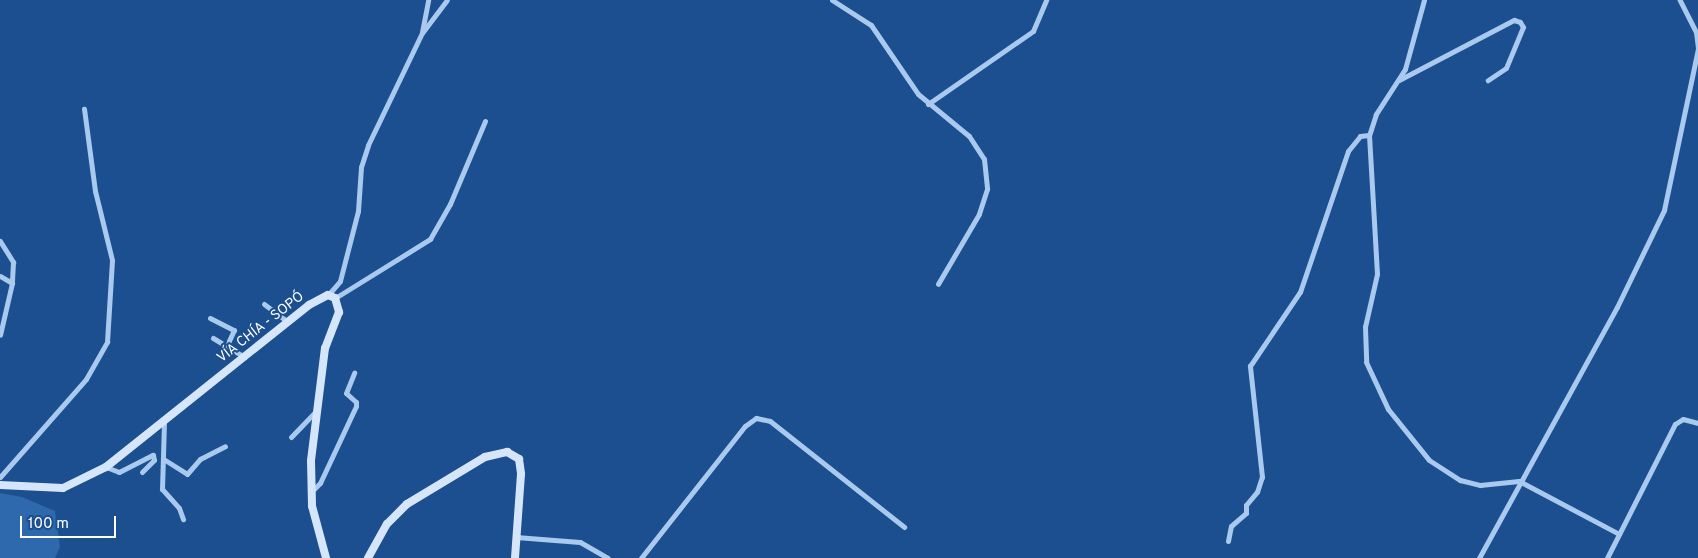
<!DOCTYPE html>
<meta charset="utf-8">
<style>
body{margin:0}
#map{position:relative;width:1698px;height:558px;overflow:hidden;background:#1b4f8f;font-family:Overpass,sans-serif}
div>[style]{position:absolute}
.green>*{inset:0;background:#2e69ad}
.street>*{height:5px;margin:-2.5px;padding:0 2.5px;transform-origin:2.5px;border-radius:2.5px;background:#a9c9ee}
.secondary>*{height:8px;margin:-4px;padding:0 4px;transform-origin:4px;border-radius:4px;background:#d6e6fa}
span{translate:-50% -50%;white-space:nowrap;text-align:center;line-height:1.15;-webkit-text-stroke:4px #1b4f8f;paint-order:stroke}
.street-label{font-size:14px;color:#fff}
.scale{position:absolute;left:20px;top:516px;width:96px;height:22px;box-sizing:border-box;border:2px solid #fff;border-top:0;padding-left:6px;font-size:15px;line-height:18px;white-space:nowrap;color:#fff;-webkit-text-stroke:4px #1b4f8f;paint-order:stroke}
</style>
<div id="map">
<div class="green">
<div style="clip-path:polygon(0 493px,22px 497px,55px 511px,60px 547px,55px 558px,0 558px)"></div>
</div>
<div class="street">
<div style="left:832px;top:0;width:46px;rotate:32.7deg"></div>
<div style="left:871px;top:25px;width:83px;rotate:55.7deg"></div>
<div style="left:918px;top:94px;width:66px;rotate:39.5deg"></div>
<div style="left:969px;top:136px;width:27px;rotate:57deg"></div>
<div style="left:984px;top:159px;width:30px;rotate:84deg"></div>
<div style="left:987px;top:189px;width:26px;rotate:108deg"></div>
<div style="left:979px;top:214px;width:81px;rotate:120.4deg"></div>
<div style="left:1424px;top:0;width:72px;rotate:105.4deg"></div>
<div style="left:1405px;top:69px;width:54px;rotate:122.8deg"></div>
<div style="left:1376px;top:114px;width:22px;rotate:108deg"></div>
<div style="left:1369px;top:135px;width:139px;rotate:86.7deg"></div>
<div style="left:1377px;top:274px;width:54px;rotate:102.8deg"></div>
<div style="left:1365px;top:327px;width:35px;rotate:88deg"></div>
<div style="left:1366px;top:362px;width:52px;rotate:64.9deg"></div>
<div style="left:1388px;top:409px;width:65px;rotate:51.2deg"></div>
<div style="left:1429px;top:460px;width:37px;rotate:33deg"></div>
<div style="left:1460px;top:480px;width:21px;rotate:14deg"></div>
<div style="left:1480px;top:485px;width:39px;rotate:-6deg"></div>
<div style="left:1519px;top:481px;width:113px;rotate:27.9deg"></div>
<div style="left:422px;top:32px;width:33px;rotate:-79deg"></div>
<div style="left:1399px;top:80px;width:130px;rotate:-27.6deg"></div>
<div style="left:1514px;top:20px;width:6px;rotate:18deg"></div>
<div style="left:1520px;top:22px;width:6px;rotate:59deg"></div>
<div style="left:1523px;top:27px;width:44px;rotate:112.5deg"></div>
<div style="left:1506px;top:68px;width:22px;rotate:146deg"></div>
<div style="left:928px;top:104px;width:128px;rotate:-34.8deg"></div>
<div style="left:1033px;top:31px;width:34px;rotate:-67deg"></div>
<div style="left:0;top:241px;width:25px;rotate:58deg"></div>
<div style="left:13px;top:262px;width:21px;rotate:93deg"></div>
<div style="left:0;top:276px;width:14px;rotate:30deg"></div>
<div style="left:12px;top:283px;width:53px;rotate:103deg"></div>
<div style="left:328px;top:295px;width:18px;rotate:-49deg"></div>
<div style="left:340px;top:281px;width:72px;rotate:-75.6deg"></div>
<div style="left:358px;top:211px;width:44px;rotate:-86.1deg"></div>
<div style="left:361px;top:167px;width:23px;rotate:-72deg"></div>
<div style="left:368px;top:145px;width:124px;rotate:-64.3deg"></div>
<div style="left:422px;top:33px;width:41px;rotate:-52.9deg"></div>
<div style="left:335px;top:298px;width:112px;rotate:-31.8deg"></div>
<div style="left:430px;top:239px;width:40px;rotate:-60.3deg"></div>
<div style="left:450px;top:204px;width:90px;rotate:-67.1deg"></div>
<div style="left:264px;top:304px;width:30px;rotate:37deg"></div>
<div style="left:210px;top:318px;width:27px;rotate:27deg"></div>
<div style="left:234px;top:330px;width:17px;rotate:115deg"></div>
<div style="left:213px;top:338px;width:37px;rotate:31deg"></div>
<div style="left:164px;top:422px;width:67px;rotate:91.7deg"></div>
<div style="left:162px;top:489px;width:25px;rotate:48deg"></div>
<div style="left:179px;top:508px;width:12px;rotate:70deg"></div>
<div style="left:291px;top:437px;width:35px;rotate:-46deg"></div>
<div style="left:165px;top:460px;width:26px;rotate:32deg"></div>
<div style="left:187px;top:474px;width:20px;rotate:-49deg"></div>
<div style="left:200px;top:459px;width:28px;rotate:-27deg"></div>
<div style="left:106px;top:467px;width:14px;rotate:21deg"></div>
<div style="left:119px;top:472px;width:38px;rotate:-27deg"></div>
<div style="left:153px;top:455px;width:5px;rotate:79deg"></div>
<div style="left:154px;top:460px;width:17px;rotate:135deg"></div>
<div style="left:0;top:477px;width:130px;rotate:-48.7deg"></div>
<div style="left:86px;top:379px;width:43px;rotate:-60.4deg"></div>
<div style="left:107px;top:342px;width:82px;rotate:-86.5deg"></div>
<div style="left:112px;top:260px;width:71px;rotate:-103.8deg"></div>
<div style="left:95px;top:191px;width:83px;rotate:-97.6deg"></div>
<div style="left:311px;top:492px;width:13px;rotate:-45deg"></div>
<div style="left:320px;top:483px;width:85px;rotate:-64.9deg"></div>
<div style="left:356px;top:406px;width:4px;rotate:-90deg"></div>
<div style="left:356px;top:402px;width:13px;rotate:-138deg"></div>
<div style="left:346px;top:393px;width:22px;rotate:-68deg"></div>
<div style="left:516px;top:537px;width:64px;rotate:4.5deg"></div>
<div style="left:580px;top:542px;width:32px;rotate:30deg"></div>
<div style="left:1228px;top:541px;width:15px;rotate:-79deg"></div>
<div style="left:1231px;top:526px;width:20px;rotate:-41deg"></div>
<div style="left:1246px;top:513px;width:8px;rotate:-90deg"></div>
<div style="left:1246px;top:505px;width:17px;rotate:-50deg"></div>
<div style="left:1257px;top:492px;width:16px;rotate:-72deg"></div>
<div style="left:1262px;top:477px;width:112px;rotate:-96.2deg"></div>
<div style="left:1250px;top:366px;width:89px;rotate:-56deg"></div>
<div style="left:1300px;top:292px;width:149px;rotate:-71.2deg"></div>
<div style="left:1348px;top:151px;width:19px;rotate:-51deg"></div>
<div style="left:1360px;top:136px;width:9px;rotate:-6deg"></div>
<div style="left:641px;top:558px;width:168px;rotate:-51.8deg"></div>
<div style="left:745px;top:426px;width:14px;rotate:-36deg"></div>
<div style="left:756px;top:418px;width:14px;rotate:12deg"></div>
<div style="left:770px;top:421px;width:171px;rotate:38.3deg"></div>
<div style="left:1479px;top:558px;width:286px;rotate:-61.2deg"></div>
<div style="left:1617px;top:307px;width:108px;rotate:-64.1deg"></div>
<div style="left:1664px;top:210px;width:166px;rotate:-78.1deg"></div>
<div style="left:1698px;top:48px;width:16px;rotate:-97deg"></div>
<div style="left:1696px;top:32px;width:36px;rotate:-117deg"></div>
<div style="left:1607px;top:558px;width:150px;rotate:-63.1deg"></div>
<div style="left:1675px;top:424px;width:9px;rotate:-32deg"></div>
<div style="left:1683px;top:419px;width:16px;rotate:15deg"></div>
</div>
<div class="secondary">
<div style="left:0;top:485px;width:63px;rotate:2.7deg"></div>
<div style="left:63px;top:488px;width:48px;rotate:-26deg"></div>
<div style="left:106px;top:467px;width:260px;rotate:-38.6deg"></div>
<div style="left:309px;top:305px;width:21px;rotate:-28deg"></div>
<div style="left:328px;top:295px;width:8px;rotate:23deg"></div>
<div style="left:335px;top:298px;width:15px;rotate:74deg"></div>
<div style="left:339px;top:312px;width:39px;rotate:111deg"></div>
<div style="left:325px;top:348px;width:114px;rotate:97.1deg"></div>
<div style="left:311px;top:461px;width:45px;rotate:88.7deg"></div>
<div style="left:312px;top:506px;width:54px;rotate:74.9deg"></div>
<div style="left:368px;top:558px;width:39px;rotate:-61deg"></div>
<div style="left:387px;top:524px;width:28px;rotate:-45deg"></div>
<div style="left:407px;top:504px;width:91px;rotate:-31.1deg"></div>
<div style="left:485px;top:457px;width:23px;rotate:-13deg"></div>
<div style="left:507px;top:452px;width:14px;rotate:30deg"></div>
<div style="left:519px;top:459px;width:15px;rotate:82deg"></div>
<div style="left:521px;top:474px;width:84px;rotate:94.1deg"></div>
</div>
<div class="street-label">
<span style="left:261px;top:328px;rotate:-38deg">VÍA CHÍA - SOPÓ</span>
</div>
<div class="scale">100 m</div>
</div>
